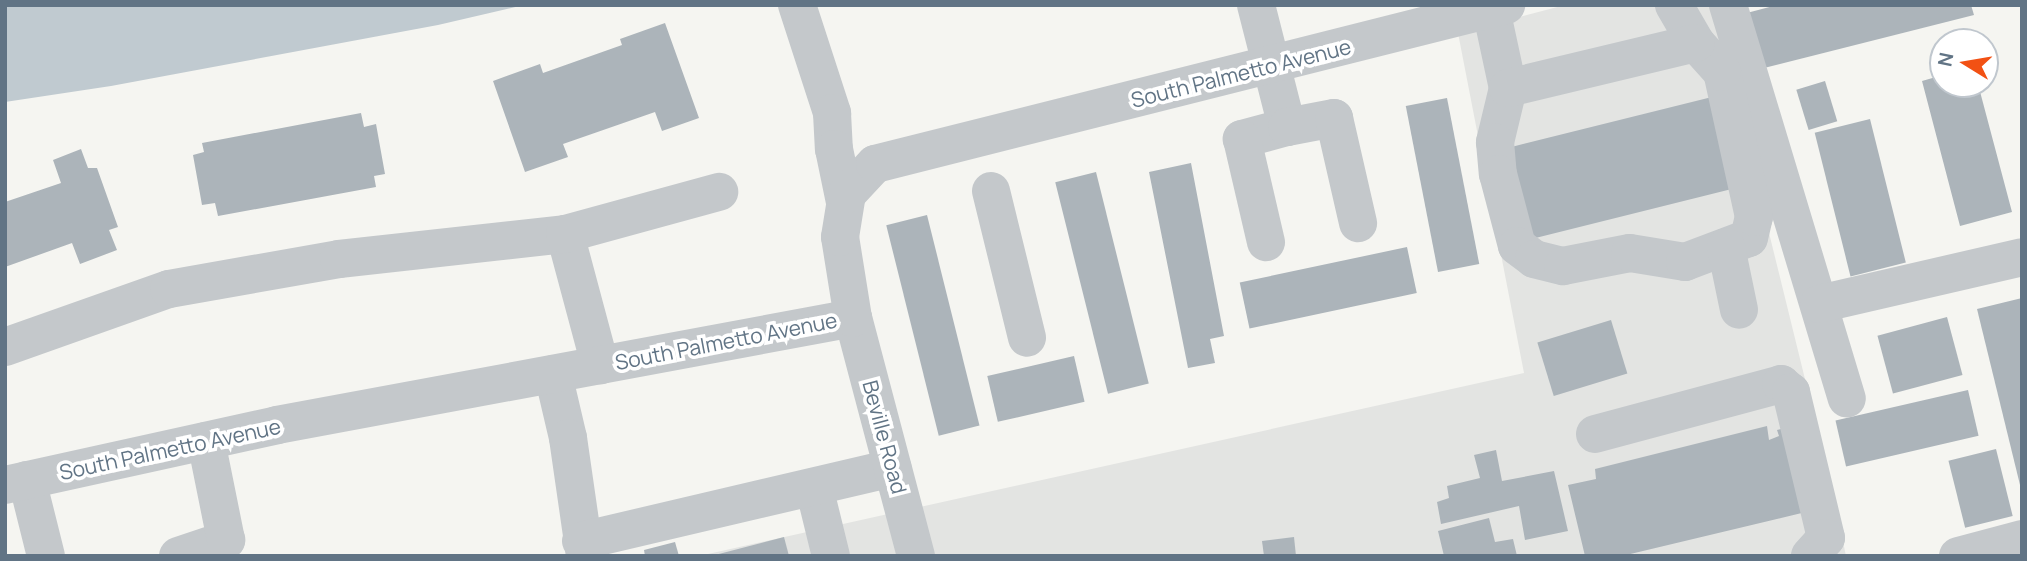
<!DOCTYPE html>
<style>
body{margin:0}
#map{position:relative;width:2027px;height:561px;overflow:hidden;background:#f5f5f1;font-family:Manrope,sans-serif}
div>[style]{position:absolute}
.built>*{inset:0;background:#e3e4e2}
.water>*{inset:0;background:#c0cad0}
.building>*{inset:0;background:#acb4ba;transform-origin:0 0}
.minor>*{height:38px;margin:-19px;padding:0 19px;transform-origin:19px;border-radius:19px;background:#c4c8cb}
span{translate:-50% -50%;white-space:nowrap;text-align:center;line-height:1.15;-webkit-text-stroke:7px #fff;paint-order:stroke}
.street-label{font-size:21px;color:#617485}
.frame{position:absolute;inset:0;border:7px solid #617485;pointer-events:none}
.north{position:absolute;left:1929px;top:28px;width:70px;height:70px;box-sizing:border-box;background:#fff;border:2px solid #c0c7ce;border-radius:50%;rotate:281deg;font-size:19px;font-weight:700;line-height:28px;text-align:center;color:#617485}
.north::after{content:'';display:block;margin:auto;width:24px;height:32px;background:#f25114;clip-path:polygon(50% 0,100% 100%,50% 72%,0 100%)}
</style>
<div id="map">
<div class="built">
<div style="clip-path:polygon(1565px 5px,1713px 5px,1832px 489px,1846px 556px,933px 556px,920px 507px,1524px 373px,1458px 33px)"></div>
<div style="clip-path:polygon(888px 514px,899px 556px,699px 556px)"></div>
</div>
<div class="water">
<div style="clip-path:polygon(5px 5px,524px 5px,438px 25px,111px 86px,5px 102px)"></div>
</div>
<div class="building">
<div style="clip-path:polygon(1777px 5px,1971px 5px,1974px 15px,1756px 70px,1743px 14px)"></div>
<div style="clip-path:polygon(665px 23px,699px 118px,662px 131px,655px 112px,563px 144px,568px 157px,525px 172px,493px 81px,540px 64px,543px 73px,622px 45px,620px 39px)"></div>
<div style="clip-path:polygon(1943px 75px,1943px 84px,1978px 84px,2012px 212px,1960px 226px,1922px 81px)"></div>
<div style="left:1825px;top:81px;width:42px;height:30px;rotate:73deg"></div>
<div style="left:1720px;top:95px;width:94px;height:225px;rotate:76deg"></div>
<div style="left:1447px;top:98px;width:169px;height:42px;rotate:79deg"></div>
<div style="clip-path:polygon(361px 113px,364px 127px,376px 124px,385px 174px,374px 176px,376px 187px,218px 216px,215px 203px,202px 205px,193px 155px,204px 152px,202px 143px)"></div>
<div style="left:1870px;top:119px;width:148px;height:57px;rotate:76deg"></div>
<div style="clip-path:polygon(81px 149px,88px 168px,97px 168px,118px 227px,109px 230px,117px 250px,80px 264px,72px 243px,5px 267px,5px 202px,61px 183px,53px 160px)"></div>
<div style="clip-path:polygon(1191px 163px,1224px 336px,1210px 339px,1215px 363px,1188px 368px,1149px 172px)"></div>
<div style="left:1096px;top:172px;width:218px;height:42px;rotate:76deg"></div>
<div style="left:927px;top:215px;width:217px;height:42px;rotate:76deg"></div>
<div style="left:1407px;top:247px;width:47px;height:171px;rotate:78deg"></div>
<div style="clip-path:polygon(2022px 298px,2022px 489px,2021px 489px,1977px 309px)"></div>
<div style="left:1947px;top:317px;width:60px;height:72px;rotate:75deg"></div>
<div style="left:1611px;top:320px;width:56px;height:77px;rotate:73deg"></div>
<div style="left:1074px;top:356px;width:47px;height:89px;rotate:77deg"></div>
<div style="left:1968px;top:390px;width:47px;height:136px;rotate:77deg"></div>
<div style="clip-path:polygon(1767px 426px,1769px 440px,1779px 436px,1777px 430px,1793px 426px,1810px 511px,1622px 556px,1585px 556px,1568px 485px,1596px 479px,1595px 469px)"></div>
<div style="left:1996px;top:449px;width:69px;height:49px;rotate:76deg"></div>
<div style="clip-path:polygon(1496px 450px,1502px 481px,1554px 471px,1568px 531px,1525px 540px,1519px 506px,1441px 524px,1437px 502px,1449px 498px,1447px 486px,1480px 478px,1474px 455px)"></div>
<div style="clip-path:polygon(1489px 518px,1495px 542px,1513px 539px,1517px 556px,1444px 556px,1438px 531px)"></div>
<div style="clip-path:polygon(784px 537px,789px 556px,715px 556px,715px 555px)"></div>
<div style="clip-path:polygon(1294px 537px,1296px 556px,1264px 556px,1262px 541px)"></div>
<div style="clip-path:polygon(675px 542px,679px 556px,645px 556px,644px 550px)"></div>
</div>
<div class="minor">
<div style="left:797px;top:5px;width:114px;rotate:72deg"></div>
<div style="left:832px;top:113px;width:36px;rotate:87deg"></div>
<div style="left:834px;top:149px;width:54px;rotate:78.3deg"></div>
<div style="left:1256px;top:5px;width:126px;rotate:75.7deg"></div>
<div style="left:1287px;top:127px;width:47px;rotate:165.1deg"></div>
<div style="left:1242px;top:139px;width:106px;rotate:76.9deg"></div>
<div style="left:1728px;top:5px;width:411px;rotate:73.2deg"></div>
<div style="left:1491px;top:9px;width:81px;rotate:77.9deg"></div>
<div style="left:1508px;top:88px;width:56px;rotate:103.5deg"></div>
<div style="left:1495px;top:142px;width:32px;rotate:85deg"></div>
<div style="left:1498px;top:174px;width:74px;rotate:75.2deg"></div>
<div style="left:1517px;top:246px;width:21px;rotate:37deg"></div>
<div style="left:1534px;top:259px;width:30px;rotate:14deg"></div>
<div style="left:1563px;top:266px;width:68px;rotate:-11deg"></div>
<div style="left:1630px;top:253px;width:56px;rotate:9.3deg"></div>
<div style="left:1685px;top:262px;width:68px;rotate:-20.6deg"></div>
<div style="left:1749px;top:238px;width:22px;rotate:-77deg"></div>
<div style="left:1754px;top:217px;width:148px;rotate:-102.4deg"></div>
<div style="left:1722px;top:72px;width:39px;rotate:-132deg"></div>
<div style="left:1696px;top:43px;width:44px;rotate:-120.1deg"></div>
<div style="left:1508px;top:88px;width:193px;rotate:-13.5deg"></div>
<div style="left:1287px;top:127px;width:48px;rotate:-10.8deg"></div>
<div style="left:1334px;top:118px;width:108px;rotate:77.1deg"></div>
<div style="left:991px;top:191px;width:151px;rotate:76.2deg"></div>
<div style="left:565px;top:234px;width:136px;rotate:75deg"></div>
<div style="left:1726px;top:247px;width:64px;rotate:78.3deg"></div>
<div style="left:1819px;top:304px;width:208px;rotate:-13deg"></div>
<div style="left:5px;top:347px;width:174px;rotate:-19.5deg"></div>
<div style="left:169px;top:289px;width:173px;rotate:-10deg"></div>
<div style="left:339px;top:259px;width:227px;rotate:-6.3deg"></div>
<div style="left:565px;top:234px;width:160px;rotate:-15.3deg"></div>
<div style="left:553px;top:374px;width:66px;rotate:76.8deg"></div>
<div style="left:568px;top:438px;width:119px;rotate:81.8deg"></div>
<div style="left:1595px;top:434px;width:193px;rotate:-15deg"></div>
<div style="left:1781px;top:384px;width:13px;rotate:39deg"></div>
<div style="left:1791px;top:392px;width:150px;rotate:76.5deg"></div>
<div style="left:1826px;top:538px;width:24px;rotate:132deg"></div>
<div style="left:27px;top:480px;width:78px;rotate:76deg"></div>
<div style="left:5px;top:485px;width:279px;rotate:-12.4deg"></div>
<div style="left:277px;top:425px;width:586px;rotate:-10.52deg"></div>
<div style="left:814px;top:487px;width:71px;rotate:76.2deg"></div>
<div style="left:581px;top:541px;width:320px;rotate:-13.2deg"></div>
<div style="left:178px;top:556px;width:51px;rotate:-18.4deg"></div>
<div style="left:226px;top:540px;width:101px;rotate:-101.4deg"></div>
<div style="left:916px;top:556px;width:246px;rotate:-104.8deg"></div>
<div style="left:853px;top:318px;width:82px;rotate:-99.1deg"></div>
<div style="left:840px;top:237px;width:44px;rotate:-80.8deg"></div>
<div style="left:847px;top:194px;width:41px;rotate:-47deg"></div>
<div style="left:875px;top:164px;width:651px;rotate:-14.14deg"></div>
<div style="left:1958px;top:556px;width:66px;rotate:-14.9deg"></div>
</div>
<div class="street-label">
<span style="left:1241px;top:73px;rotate:-14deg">South Palmetto Avenue</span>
<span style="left:726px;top:341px;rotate:-11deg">South Palmetto Avenue</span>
<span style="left:885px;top:437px;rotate:75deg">Beville Road</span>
<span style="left:170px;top:449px;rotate:-12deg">South Palmetto Avenue</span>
</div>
<div class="frame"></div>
<div class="north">N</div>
</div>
